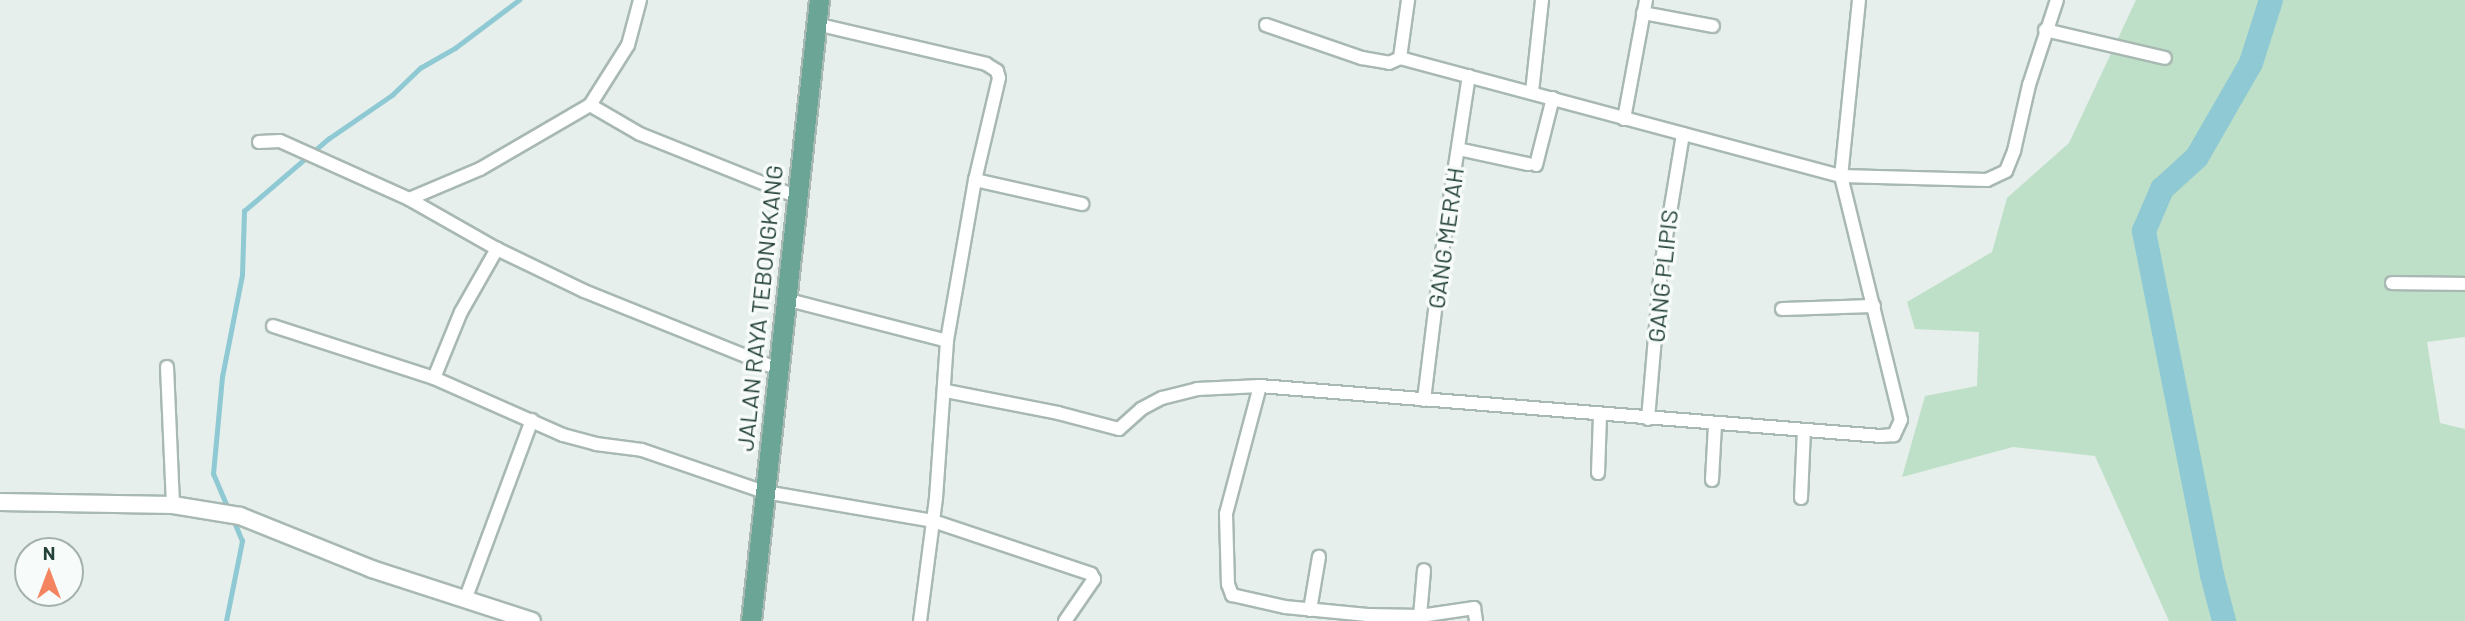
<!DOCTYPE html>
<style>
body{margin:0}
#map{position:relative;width:2465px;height:621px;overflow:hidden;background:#e6efeb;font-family:Barlow,sans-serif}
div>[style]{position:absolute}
.green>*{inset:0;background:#bfe0c8}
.stream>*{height:4.5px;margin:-2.25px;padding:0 2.25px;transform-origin:2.25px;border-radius:2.25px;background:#8ec9d4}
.river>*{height:24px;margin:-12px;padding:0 12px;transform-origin:12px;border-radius:12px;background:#8ec9d4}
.roads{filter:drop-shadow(2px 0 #a8b8b2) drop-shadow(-2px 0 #a8b8b2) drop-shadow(0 2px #a8b8b2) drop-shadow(0 -2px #a8b8b2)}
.minor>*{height:12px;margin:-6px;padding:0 6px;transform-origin:6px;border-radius:6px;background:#fff}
.secondary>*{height:16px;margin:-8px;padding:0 8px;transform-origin:8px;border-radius:8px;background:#fff}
.primary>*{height:19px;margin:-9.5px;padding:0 9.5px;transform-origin:9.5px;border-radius:9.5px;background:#6aa596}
span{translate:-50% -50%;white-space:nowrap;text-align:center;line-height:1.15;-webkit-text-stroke:7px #f7fbf9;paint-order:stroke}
.street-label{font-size:24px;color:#24423a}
.north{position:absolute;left:14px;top:537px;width:70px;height:70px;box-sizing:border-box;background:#f7fbf9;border:2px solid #a3b1ad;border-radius:50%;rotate:0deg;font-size:19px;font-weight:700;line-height:28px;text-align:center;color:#24423a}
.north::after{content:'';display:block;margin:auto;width:24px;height:32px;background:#f4845f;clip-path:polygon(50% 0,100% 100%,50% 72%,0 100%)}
</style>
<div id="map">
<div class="green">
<div style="clip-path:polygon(2136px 0,2465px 0,2465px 337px,2427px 342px,2440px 423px,2465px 429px,2465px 621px,2169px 621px,2095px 456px,2013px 447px,1902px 477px,1925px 396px,1977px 386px,1979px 332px,1915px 329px,1907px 302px,1992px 252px,2007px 198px,2069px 143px)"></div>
</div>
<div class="stream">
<div style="left:228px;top:509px;width:38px;rotate:-113deg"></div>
<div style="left:213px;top:474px;width:97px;rotate:-84.7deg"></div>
<div style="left:222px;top:377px;width:104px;rotate:-78.9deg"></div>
<div style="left:242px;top:275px;width:64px;rotate:-88.2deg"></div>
<div style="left:244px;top:211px;width:111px;rotate:-40.6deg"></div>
<div style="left:328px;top:139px;width:78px;rotate:-34.5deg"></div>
<div style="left:392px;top:95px;width:39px;rotate:-44deg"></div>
<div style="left:420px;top:68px;width:40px;rotate:-29.7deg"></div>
<div style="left:455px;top:48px;width:80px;rotate:-36.9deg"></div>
<div style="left:226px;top:621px;width:82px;rotate:-78.7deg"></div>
<div style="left:242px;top:541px;width:23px;rotate:-113deg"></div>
</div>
<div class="river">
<div style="left:2224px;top:621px;width:48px;rotate:-104.6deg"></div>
<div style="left:2212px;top:575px;width:351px;rotate:-101.2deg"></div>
<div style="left:2144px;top:231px;width:46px;rotate:-66.8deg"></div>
<div style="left:2162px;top:189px;width:47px;rotate:-42.4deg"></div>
<div style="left:2197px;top:157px;width:108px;rotate:-60.1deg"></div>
<div style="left:2251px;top:63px;width:66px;rotate:-72.4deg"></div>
</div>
<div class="roads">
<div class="minor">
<div style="left:640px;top:0;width:47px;rotate:104.9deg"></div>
<div style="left:628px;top:45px;width:71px;rotate:122.3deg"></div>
<div style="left:590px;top:105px;width:127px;rotate:149.8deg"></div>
<div style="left:480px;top:169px;width:77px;rotate:157.1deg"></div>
<div style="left:409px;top:199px;width:101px;rotate:29.6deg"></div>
<div style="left:497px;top:249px;width:97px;rotate:25.8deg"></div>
<div style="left:584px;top:291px;width:207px;rotate:21.9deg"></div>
<div style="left:1859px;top:0;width:177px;rotate:95.8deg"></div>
<div style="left:1841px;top:176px;width:146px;rotate:1.6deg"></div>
<div style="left:1987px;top:180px;width:21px;rotate:-25deg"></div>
<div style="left:2006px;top:171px;width:22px;rotate:-68deg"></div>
<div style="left:2014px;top:151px;width:68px;rotate:-77.2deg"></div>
<div style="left:2029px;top:85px;width:89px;rotate:-71.8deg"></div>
<div style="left:1643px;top:13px;width:71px;rotate:10.5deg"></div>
<div style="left:816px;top:24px;width:175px;rotate:13.2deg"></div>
<div style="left:986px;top:64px;width:13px;rotate:32deg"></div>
<div style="left:997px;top:71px;width:7px;rotate:74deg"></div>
<div style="left:999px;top:78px;width:105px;rotate:103.2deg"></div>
<div style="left:975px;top:180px;width:163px;rotate:99.9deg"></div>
<div style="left:947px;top:341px;width:157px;rotate:94deg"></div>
<div style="left:936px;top:498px;width:124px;rotate:97.4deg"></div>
<div style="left:1266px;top:25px;width:102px;rotate:19deg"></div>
<div style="left:1362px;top:58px;width:27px;rotate:10deg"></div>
<div style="left:1389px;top:63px;width:12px;rotate:-24deg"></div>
<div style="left:2045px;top:30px;width:123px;rotate:13.1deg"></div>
<div style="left:1400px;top:58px;width:457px;rotate:15deg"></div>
<div style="left:1841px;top:176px;width:251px;rotate:76.2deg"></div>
<div style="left:1901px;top:420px;width:17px;rotate:115deg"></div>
<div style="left:1894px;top:435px;width:13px;rotate:176deg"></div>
<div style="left:1881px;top:436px;width:623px;rotate:-175.4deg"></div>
<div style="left:1260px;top:386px;width:132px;rotate:104.9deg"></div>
<div style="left:1226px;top:514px;width:70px;rotate:88.4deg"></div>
<div style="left:1228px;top:584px;width:12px;rotate:70deg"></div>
<div style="left:1232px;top:595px;width:54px;rotate:12.8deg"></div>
<div style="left:1285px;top:607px;width:83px;rotate:5.5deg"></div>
<div style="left:1368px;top:615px;width:52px;rotate:1.1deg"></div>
<div style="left:1420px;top:616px;width:55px;rotate:-8.4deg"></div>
<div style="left:1474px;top:608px;width:13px;rotate:81deg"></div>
<div style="left:1400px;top:58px;width:59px;rotate:-82.1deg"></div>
<div style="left:1532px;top:92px;width:93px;rotate:-83.8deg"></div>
<div style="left:590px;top:105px;width:58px;rotate:30.1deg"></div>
<div style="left:640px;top:134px;width:167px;rotate:21.8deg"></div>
<div style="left:1624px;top:119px;width:121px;rotate:-79.5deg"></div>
<div style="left:259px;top:142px;width:21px;rotate:-3deg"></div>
<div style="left:280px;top:141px;width:141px;rotate:24.2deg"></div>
<div style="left:1458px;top:149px;width:72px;rotate:12.1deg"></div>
<div style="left:1536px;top:165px;width:69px;rotate:-75.8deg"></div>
<div style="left:975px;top:180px;width:110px;rotate:12.6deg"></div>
<div style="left:2392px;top:283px;width:73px;rotate:0.8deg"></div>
<div style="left:785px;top:299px;width:167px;rotate:14.5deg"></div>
<div style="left:1782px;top:309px;width:92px;rotate:-1.9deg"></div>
<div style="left:273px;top:326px;width:169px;rotate:17.9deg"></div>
<div style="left:434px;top:378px;width:141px;rotate:23.8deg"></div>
<div style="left:563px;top:435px;width:34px;rotate:15deg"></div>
<div style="left:596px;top:444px;width:46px;rotate:7.4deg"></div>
<div style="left:642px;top:450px;width:130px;rotate:18.9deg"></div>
<div style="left:765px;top:492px;width:170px;rotate:9.8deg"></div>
<div style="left:933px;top:521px;width:167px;rotate:18.5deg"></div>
<div style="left:1091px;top:574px;width:6px;rotate:59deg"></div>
<div style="left:1094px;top:579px;width:51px;rotate:124.6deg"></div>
<div style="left:167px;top:367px;width:138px;rotate:87.5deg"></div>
<div style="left:434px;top:378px;width:71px;rotate:-67.8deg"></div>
<div style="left:461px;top:312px;width:73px;rotate:-60.3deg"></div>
<div style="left:946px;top:391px;width:114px;rotate:11.1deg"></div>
<div style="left:1058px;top:413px;width:63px;rotate:14.7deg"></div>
<div style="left:1119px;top:429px;width:30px;rotate:-42deg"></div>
<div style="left:1141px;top:409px;width:24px;rotate:-28deg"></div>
<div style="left:1162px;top:398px;width:36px;rotate:-14deg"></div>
<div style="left:1197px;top:389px;width:63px;rotate:-2.7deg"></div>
<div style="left:1424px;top:400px;width:156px;rotate:-83deg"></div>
<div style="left:1443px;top:245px;width:171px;rotate:-81.3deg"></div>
<div style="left:1648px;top:419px;width:153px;rotate:-85.1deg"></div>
<div style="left:1661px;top:267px;width:135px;rotate:-80.6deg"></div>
<div style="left:1598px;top:473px;width:58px;rotate:-88deg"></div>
<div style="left:1712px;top:480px;width:55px;rotate:-86.9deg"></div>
<div style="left:1801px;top:498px;width:68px;rotate:-87.5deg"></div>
<div style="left:465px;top:600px;width:192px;rotate:-69.6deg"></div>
<div style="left:1310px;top:610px;width:54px;rotate:-80.4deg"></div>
<div style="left:1420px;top:616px;width:46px;rotate:-85deg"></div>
</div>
<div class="secondary">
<div style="left:0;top:502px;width:173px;rotate:1deg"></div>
<div style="left:173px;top:505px;width:68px;rotate:9.3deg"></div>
<div style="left:240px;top:516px;width:142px;rotate:21.9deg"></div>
<div style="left:372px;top:569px;width:168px;rotate:18deg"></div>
</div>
<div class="primary">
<div style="left:751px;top:621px;width:625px;rotate:-83.75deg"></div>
</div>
</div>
<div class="street-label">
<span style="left:1445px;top:238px;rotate:-82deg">GANG MERAH</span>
<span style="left:1662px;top:276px;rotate:-84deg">GANG PLIPIS</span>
<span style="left:759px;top:308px;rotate:-84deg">JALAN RAYA TEBONGKANG</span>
</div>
<div class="north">N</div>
</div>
